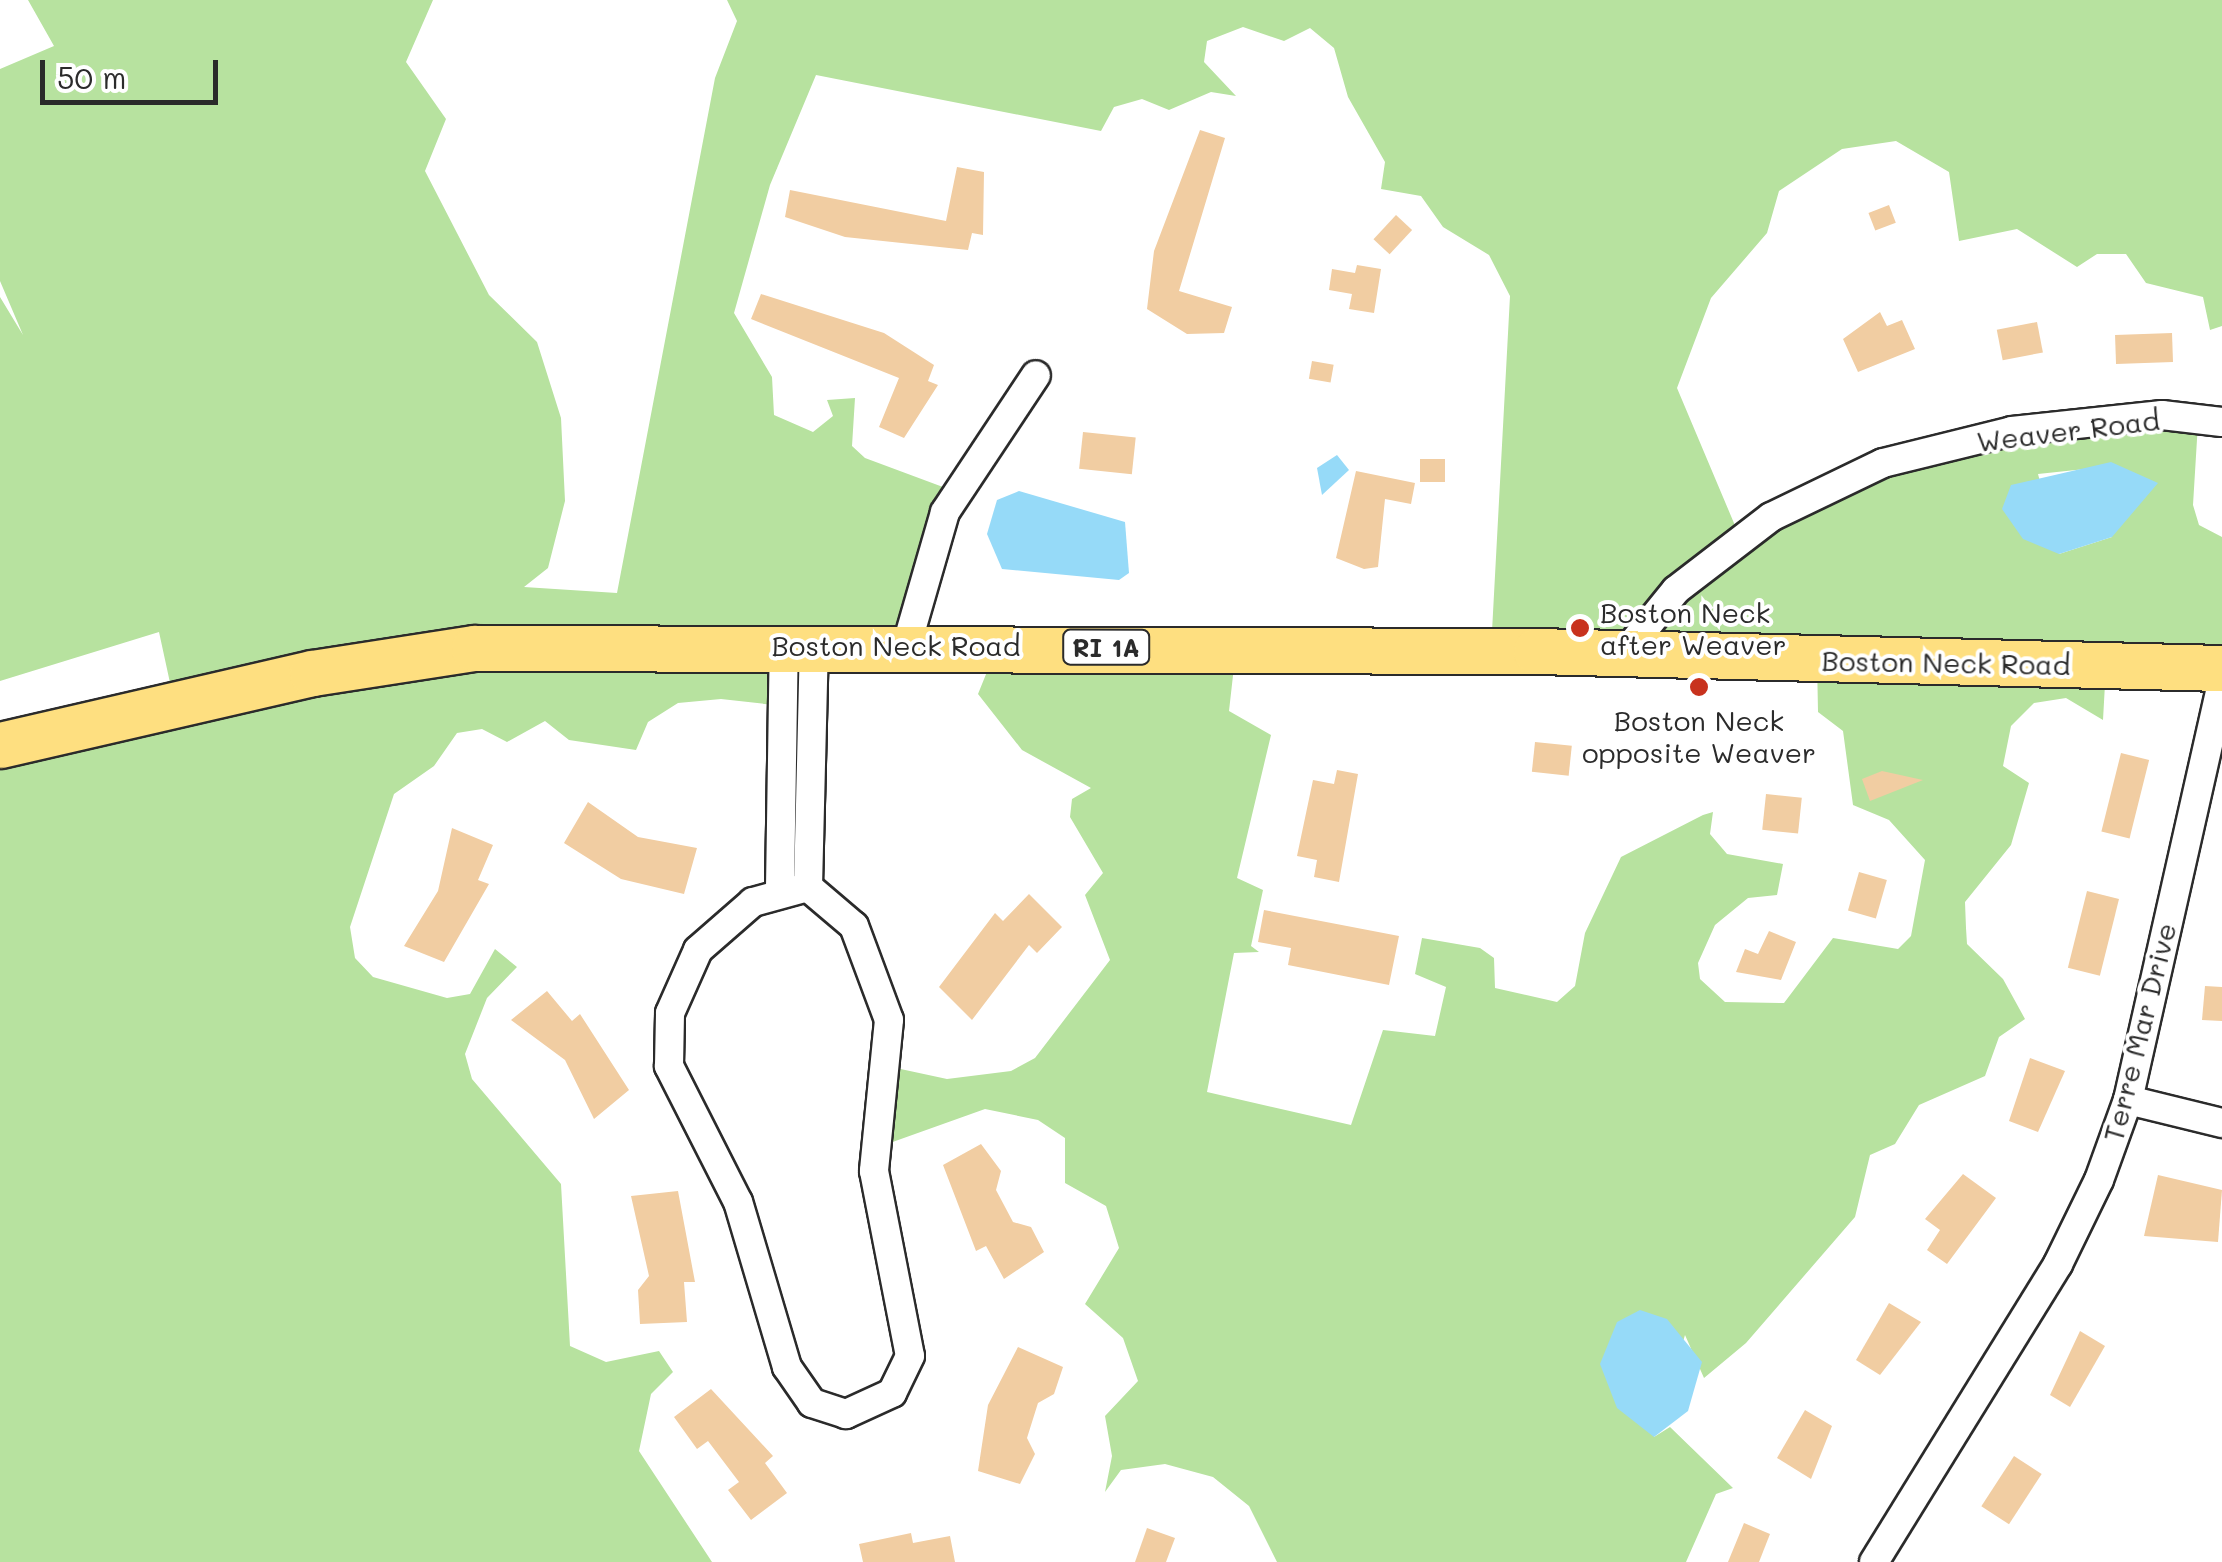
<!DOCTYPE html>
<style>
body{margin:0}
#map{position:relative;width:2222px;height:1562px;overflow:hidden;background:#fff;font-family:Mali,sans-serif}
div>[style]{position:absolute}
.green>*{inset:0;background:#b7e29f}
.water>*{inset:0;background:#96daf8}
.building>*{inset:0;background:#f1cda2;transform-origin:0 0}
.roads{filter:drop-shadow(2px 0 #2b2b2b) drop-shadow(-2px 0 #2b2b2b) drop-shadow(0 2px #2b2b2b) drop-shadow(0 -2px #2b2b2b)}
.street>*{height:28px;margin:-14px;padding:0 14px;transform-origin:14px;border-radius:14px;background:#fff}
.primary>*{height:45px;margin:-22.5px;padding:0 22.5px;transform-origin:22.5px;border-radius:22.5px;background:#fedf80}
.dots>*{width:28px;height:28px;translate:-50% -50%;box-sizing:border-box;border:5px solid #fff;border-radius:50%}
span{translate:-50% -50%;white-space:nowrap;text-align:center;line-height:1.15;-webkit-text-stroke:8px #fff;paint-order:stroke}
.shield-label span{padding:2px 8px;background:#fff;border:2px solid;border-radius:8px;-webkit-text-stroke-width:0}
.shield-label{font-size:25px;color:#2b2b2b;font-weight:700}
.street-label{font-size:28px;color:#2b2b2b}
.poi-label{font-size:28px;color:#2b2b2b}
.left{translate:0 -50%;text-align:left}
.scale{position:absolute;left:40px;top:60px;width:178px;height:45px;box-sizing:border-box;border:5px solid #2b2b2b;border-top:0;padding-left:12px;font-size:30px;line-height:35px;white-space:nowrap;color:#2b2b2b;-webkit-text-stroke:8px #fff;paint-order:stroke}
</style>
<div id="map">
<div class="green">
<div style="clip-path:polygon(evenodd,28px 0,433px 0,406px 62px,446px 119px,425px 171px,489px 295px,537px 342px,561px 418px,565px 501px,548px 568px,524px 587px,617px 593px,715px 78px,737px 21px,727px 0,2222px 0,2222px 326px,2210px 330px,2203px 297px,2146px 283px,2126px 254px,2097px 254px,2077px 267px,2017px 229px,1959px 241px,1949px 172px,1896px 141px,1842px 149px,1779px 191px,1767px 233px,1711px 298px,1677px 388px,1739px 535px,2014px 429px,2198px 423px,2193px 505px,2199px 525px,2222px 537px,2222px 665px,2106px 666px,2103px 720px,2066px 698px,2034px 703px,2011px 726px,2003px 766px,2029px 783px,2011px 845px,1965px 902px,1966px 928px,1967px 944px,2003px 979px,2025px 1019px,1999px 1037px,1985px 1076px,1919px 1105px,1895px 1144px,1870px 1155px,1855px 1217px,1746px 1343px,1704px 1378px,1685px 1335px,1654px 1437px,1670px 1427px,1733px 1488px,1716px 1494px,1686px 1562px,1277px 1562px,1249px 1506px,1213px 1477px,1165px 1464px,1121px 1470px,1105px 1492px,1112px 1456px,1105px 1416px,1138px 1381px,1123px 1338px,1085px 1304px,1119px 1248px,1106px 1206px,1065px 1183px,1065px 1138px,1038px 1120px,985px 1109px,873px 1149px,882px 1065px,947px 1079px,1011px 1071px,1035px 1058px,1110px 960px,1085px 895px,1103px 873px,1070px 817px,1072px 799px,1091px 788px,1022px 750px,978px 694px,997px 647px,1236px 649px,1229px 711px,1271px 735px,1237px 878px,1263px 890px,1251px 946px,1259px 952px,1234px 953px,1207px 1092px,1351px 1125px,1383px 1030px,1435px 1036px,1446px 987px,1415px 974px,1422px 938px,1480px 948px,1494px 958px,1495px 988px,1557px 1002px,1575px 986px,1585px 933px,1621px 857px,1703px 815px,1713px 812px,1710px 834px,1727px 854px,1783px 864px,1777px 895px,1748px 898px,1715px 925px,1698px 963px,1700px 979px,1725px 1002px,1784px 1003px,1833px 938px,1898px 949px,1911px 936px,1925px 860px,1889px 820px,1853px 805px,1843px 731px,1818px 712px,1817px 660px,1491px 650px,1510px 296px,1489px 255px,1443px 227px,1421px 196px,1381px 189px,1385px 162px,1348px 97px,1334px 48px,1310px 28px,1284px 41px,1243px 27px,1207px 41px,1204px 62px,1236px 96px,1211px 92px,1169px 110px,1142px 99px,1114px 107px,1101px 131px,816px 75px,770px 185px,734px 313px,772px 377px,774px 415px,813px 432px,833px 416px,827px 400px,855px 398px,852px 446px,865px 458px,951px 490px,907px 637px,805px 640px,799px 738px,789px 740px,774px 705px,721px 699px,678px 703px,648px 722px,636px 750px,569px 740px,545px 721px,507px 742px,482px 729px,457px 733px,434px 766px,394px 794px,350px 927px,355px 958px,373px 977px,447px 998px,470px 994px,495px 949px,517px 967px,487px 998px,465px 1054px,472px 1079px,561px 1184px,570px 1346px,606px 1362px,659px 1351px,673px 1372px,651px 1394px,639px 1451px,712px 1562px,0 1562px,0 736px,172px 692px,159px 632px,0 681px,0 297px,23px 335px,0 281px,0 69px,54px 46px,28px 0,2104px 467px,2112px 537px,2059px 554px,2038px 474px,2104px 467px)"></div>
</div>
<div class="water">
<div style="clip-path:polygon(1337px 455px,1349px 470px,1322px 495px,1317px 468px)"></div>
<div style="clip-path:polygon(2111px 462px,2158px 483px,2112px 537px,2059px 554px,2023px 539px,2002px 509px,2011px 485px)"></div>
<div style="clip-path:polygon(1019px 491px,1125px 522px,1129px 573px,1119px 580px,1002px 569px,987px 534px,997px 500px)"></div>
<div style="clip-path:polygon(1640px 1310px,1667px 1319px,1702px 1362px,1688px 1411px,1654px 1437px,1617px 1408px,1600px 1364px,1617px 1322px)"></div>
</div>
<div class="building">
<div style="clip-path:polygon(1200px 130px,1225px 138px,1179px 291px,1232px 307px,1224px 333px,1187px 334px,1147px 309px,1154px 251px)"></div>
<div style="clip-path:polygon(957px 167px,984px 172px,983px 235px,972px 233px,968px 250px,845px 237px,785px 217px,790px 190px,946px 221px)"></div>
<div style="left:1889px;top:205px;width:19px;height:22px;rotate:69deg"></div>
<div style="left:1396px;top:215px;width:22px;height:33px;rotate:43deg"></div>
<div style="clip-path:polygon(1357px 265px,1381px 269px,1374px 313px,1349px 309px,1352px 294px,1329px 290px,1332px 269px,1355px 273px)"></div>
<div style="clip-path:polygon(761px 294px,884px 333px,934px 365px,928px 381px,938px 385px,904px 438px,879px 427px,899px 378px,751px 319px)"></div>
<div style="clip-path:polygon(1880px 312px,1887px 326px,1902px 320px,1915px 349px,1858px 372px,1843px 339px)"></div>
<div style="left:2037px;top:322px;width:31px;height:41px;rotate:79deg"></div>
<div style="left:2172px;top:333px;width:29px;height:57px;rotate:88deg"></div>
<div style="left:1312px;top:361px;width:22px;height:18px;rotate:10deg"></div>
<div style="left:1083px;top:432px;width:53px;height:37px;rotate:6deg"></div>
<div style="left:1420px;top:459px;width:25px;height:23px"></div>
<div style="clip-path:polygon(1356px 471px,1415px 483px,1411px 504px,1385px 499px,1378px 567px,1364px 569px,1336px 558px)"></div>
<div style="left:1535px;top:742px;width:37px;height:30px;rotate:6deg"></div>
<div style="left:2121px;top:753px;width:29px;height:81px;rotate:14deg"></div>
<div style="clip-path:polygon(1337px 770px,1358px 774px,1339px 882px,1314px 877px,1317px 860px,1297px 856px,1313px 780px,1334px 784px)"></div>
<div style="clip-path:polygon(1882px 771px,1923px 780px,1870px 801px,1862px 779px)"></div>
<div style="left:1766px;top:794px;width:36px;height:36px;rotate:6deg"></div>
<div style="clip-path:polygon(588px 802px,638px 837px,697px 848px,684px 894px,621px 879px,564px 843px)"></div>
<div style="clip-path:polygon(452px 828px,493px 845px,478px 880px,489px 884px,444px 962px,404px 946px,438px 891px)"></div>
<div style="left:1859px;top:872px;width:29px;height:40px;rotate:16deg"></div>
<div style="left:2087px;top:891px;width:33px;height:79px;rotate:14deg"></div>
<div style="clip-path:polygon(1029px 894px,1062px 927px,1037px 953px,1029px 945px,972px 1020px,939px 987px,995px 913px,1003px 921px)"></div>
<div style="clip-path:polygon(1264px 910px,1399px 936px,1389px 985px,1288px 965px,1291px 948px,1258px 942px)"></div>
<div style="clip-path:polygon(1769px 931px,1796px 942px,1781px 980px,1736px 972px,1745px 949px,1758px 954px)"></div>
<div style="clip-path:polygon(2205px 986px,2222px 987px,2222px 1021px,2202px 1020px)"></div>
<div style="clip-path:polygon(547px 991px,572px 1021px,580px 1014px,629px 1090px,594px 1119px,565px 1060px,511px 1020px)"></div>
<div style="clip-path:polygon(2030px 1058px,2065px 1071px,2038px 1132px,2009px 1121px)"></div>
<div style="clip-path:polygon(981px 1144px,1001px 1171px,996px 1190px,1013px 1222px,1031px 1227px,1044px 1252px,1004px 1279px,986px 1246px,976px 1251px,943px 1165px)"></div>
<div style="clip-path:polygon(1963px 1174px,1996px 1198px,1947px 1264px,1927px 1250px,1940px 1230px,1925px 1219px)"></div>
<div style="clip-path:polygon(2158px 1175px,2222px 1190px,2218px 1242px,2144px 1236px)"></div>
<div style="clip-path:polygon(678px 1191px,695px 1282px,684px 1282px,687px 1322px,640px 1324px,638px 1290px,649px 1276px,631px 1196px)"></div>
<div style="clip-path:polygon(1889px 1303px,1921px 1322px,1880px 1375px,1856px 1360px)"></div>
<div style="clip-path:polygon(2080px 1331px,2105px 1346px,2070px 1407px,2050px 1395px)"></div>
<div style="clip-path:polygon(1018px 1347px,1063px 1367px,1054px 1394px,1038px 1403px,1027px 1438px,1035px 1454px,1020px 1484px,978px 1471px,988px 1405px)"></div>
<div style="clip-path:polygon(711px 1389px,773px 1456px,765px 1463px,787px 1493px,751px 1520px,728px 1490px,739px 1482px,708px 1441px,697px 1449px,674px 1417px)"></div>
<div style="clip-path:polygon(1805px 1410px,1832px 1426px,1811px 1479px,1777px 1458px)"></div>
<div style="left:2014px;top:1456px;width:33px;height:60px;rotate:33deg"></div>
<div style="clip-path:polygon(1744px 1523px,1770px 1534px,1759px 1562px,1728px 1562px)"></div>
<div style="clip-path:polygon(1147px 1528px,1175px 1538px,1166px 1562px,1135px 1562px)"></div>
<div style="clip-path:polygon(911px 1533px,913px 1543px,950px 1536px,955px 1562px,863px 1562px,859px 1544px)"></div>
</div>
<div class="roads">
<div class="street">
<div style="left:907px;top:644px;width:137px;rotate:-73.9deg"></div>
<div style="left:945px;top:512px;width:164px;rotate:-56.4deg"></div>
<div style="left:1624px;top:654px;width:82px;rotate:-50.9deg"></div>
<div style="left:1676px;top:590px;width:120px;rotate:-37.5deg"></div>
<div style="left:1771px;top:517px;width:124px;rotate:-25.7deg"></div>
<div style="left:1883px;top:463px;width:133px;rotate:-13.9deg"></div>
<div style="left:2012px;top:431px;width:151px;rotate:-6.1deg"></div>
<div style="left:2162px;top:415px;width:60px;rotate:6.7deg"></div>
<div style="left:808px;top:887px;width:60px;rotate:40.3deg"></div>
<div style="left:854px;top:926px;width:100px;rotate:69.6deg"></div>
<div style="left:889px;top:1020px;width:152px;rotate:95.7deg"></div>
<div style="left:874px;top:1171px;width:188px;rotate:79deg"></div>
<div style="left:910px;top:1356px;width:41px;rotate:115.9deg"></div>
<div style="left:892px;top:1393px;width:51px;rotate:155.5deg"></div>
<div style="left:846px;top:1414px;width:36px;rotate:-162deg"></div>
<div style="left:812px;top:1403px;width:44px;rotate:-124.8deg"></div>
<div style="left:787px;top:1367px;width:172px;rotate:-106.5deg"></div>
<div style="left:738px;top:1202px;width:153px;rotate:-116.9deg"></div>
<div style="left:669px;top:1066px;width:53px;rotate:-88.9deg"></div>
<div style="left:670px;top:1013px;width:69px;rotate:-66deg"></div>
<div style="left:698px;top:950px;width:73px;rotate:-41.1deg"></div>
<div style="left:753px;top:902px;width:57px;rotate:-15.3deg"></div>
<div style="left:808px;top:887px;width:242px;rotate:-88.6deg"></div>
<div style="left:780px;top:888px;width:244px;rotate:-89.1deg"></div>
<div style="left:2128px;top:1100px;width:97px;rotate:13.7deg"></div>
<div style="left:1874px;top:1562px;width:350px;rotate:-58.3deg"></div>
<div style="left:2058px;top:1264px;width:93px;rotate:-64deg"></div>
<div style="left:2099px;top:1180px;width:85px;rotate:-70.1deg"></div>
<div style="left:2128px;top:1100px;width:426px;rotate:-77.3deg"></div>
</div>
<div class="primary">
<div style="left:0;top:745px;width:320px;rotate:-13deg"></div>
<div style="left:312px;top:673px;width:164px;rotate:-8.8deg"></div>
<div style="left:474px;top:648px;width:1062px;rotate:0.16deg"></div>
<div style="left:1536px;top:651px;width:686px;rotate:1.42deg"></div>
</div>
</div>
<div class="dots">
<div style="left:1580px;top:628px;background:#c8321e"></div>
<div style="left:1699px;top:687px;background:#c8321e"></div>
</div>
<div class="shield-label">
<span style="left:1106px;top:647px">RI 1A</span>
</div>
<div class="street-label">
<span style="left:2068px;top:430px;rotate:-7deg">Weaver Road</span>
<span style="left:896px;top:645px">Boston Neck Road</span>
<span style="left:1946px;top:662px;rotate:1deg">Boston Neck Road</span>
<span style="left:2139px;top:1032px;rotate:-76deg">Terre Mar Drive</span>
</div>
<div class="poi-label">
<span class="left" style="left:1600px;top:628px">Boston Neck<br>after Weaver</span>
<span style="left:1699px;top:736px">Boston Neck<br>opposite Weaver</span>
</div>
<div class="scale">50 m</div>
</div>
